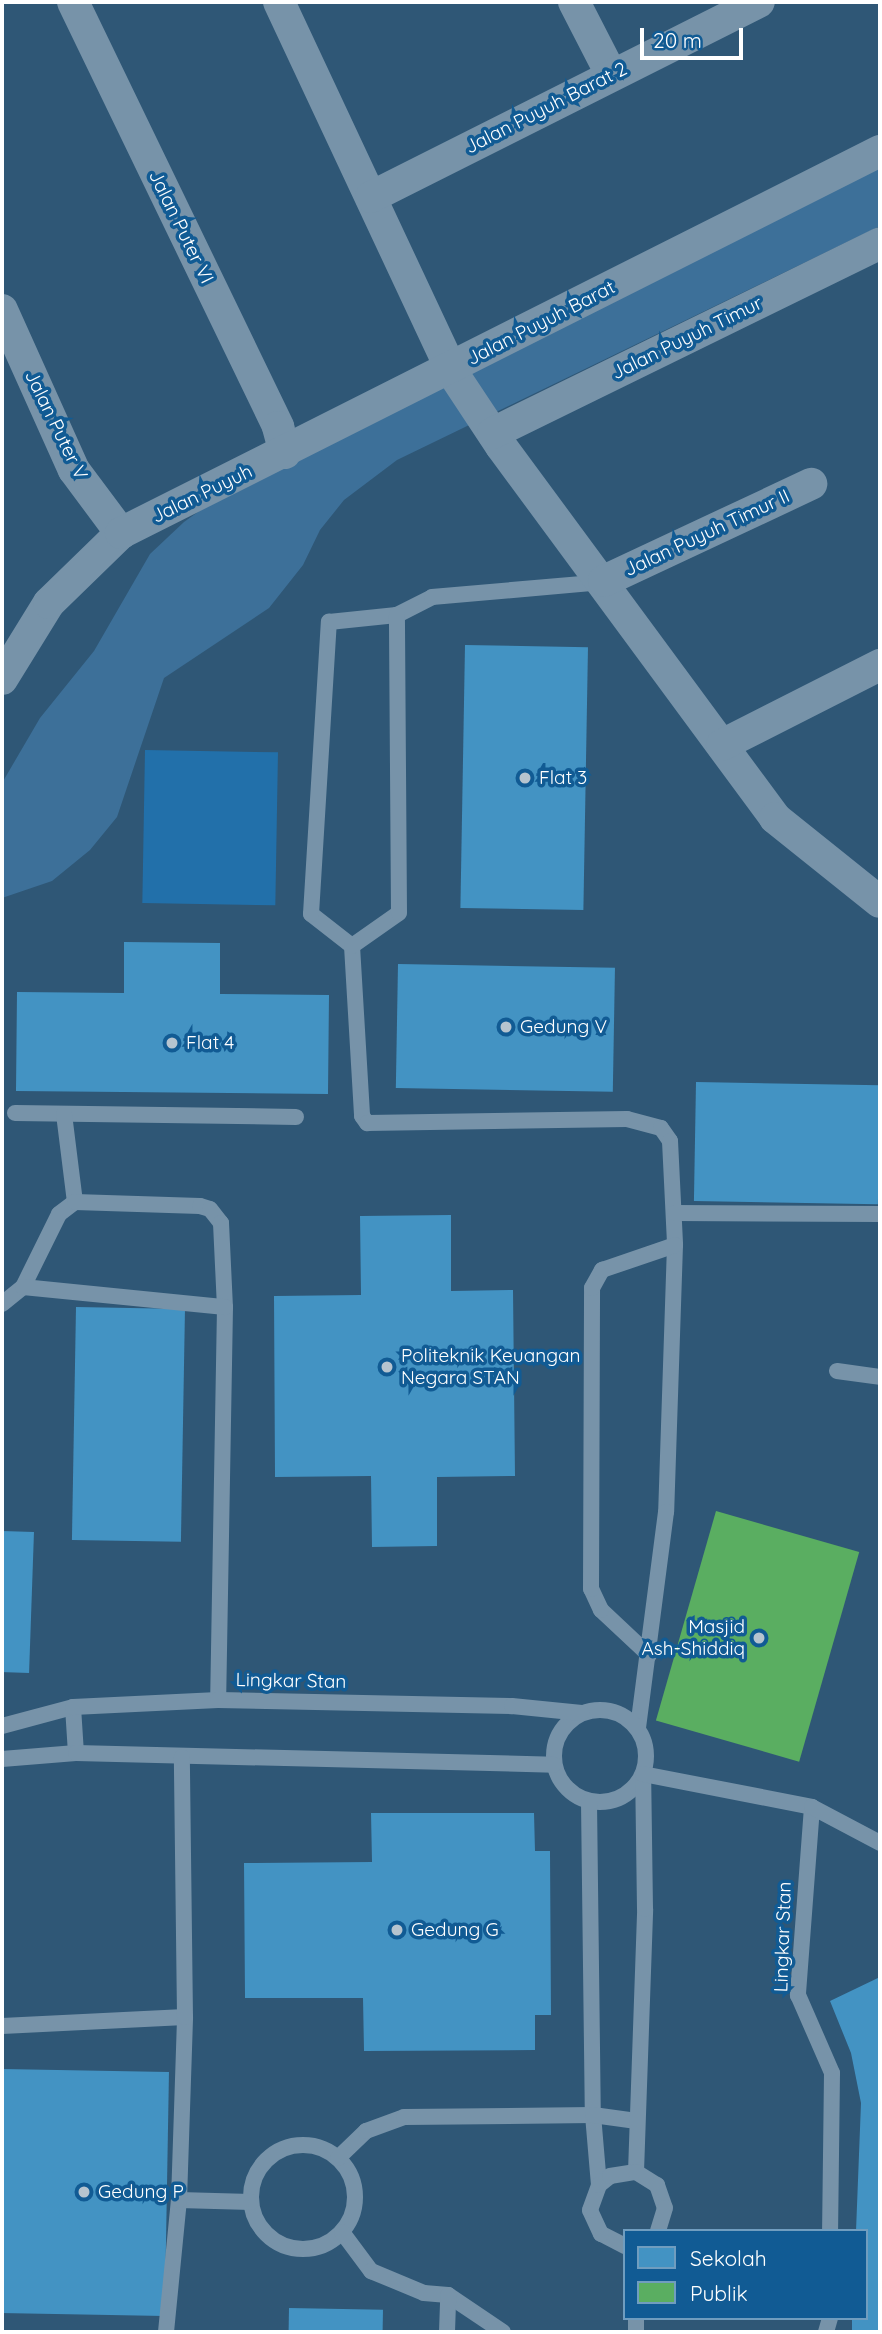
<!DOCTYPE html>
<style>
body{margin:0}
#map{position:relative;width:882px;height:2334px;overflow:hidden;background:#2f5776;font-family:Quicksand,sans-serif}
div>[style]{position:absolute}
.green>*{inset:0;background:#2270aa;transform-origin:0 0}
.water>*{inset:0;background:#3d7099}
.schools>*{inset:0;background:#4393c3;transform-origin:0 0}
.public>*{inset:0;background:#5aae61;transform-origin:0 0}
.lane>*{height:16px;margin:-8px;padding:0 8px;transform-origin:8px;border-radius:8px;background:#7793a9}
.lane>.ring{margin:-8px;padding:0;box-sizing:content-box;background:none;border:16px solid #7793a9;border-radius:50%}
.street>*{height:32px;margin:-16px;padding:0 16px;transform-origin:16px;border-radius:16px;background:#7793a9}
.dots>*{width:19px;height:19px;translate:-50% -50%;box-sizing:border-box;border:4px solid #115b94;border-radius:50%}
span{translate:-50% -50%;white-space:nowrap;text-align:center;line-height:1.15;-webkit-text-stroke:7px #115b94;paint-order:stroke}
.street-label{font-size:19px;color:#fff}
.poi-label{font-size:19px;color:#fff}
.left{translate:0 -50%;text-align:left}
.right{translate:-100% -50%;text-align:right}
.frame{position:absolute;inset:0;border:4px solid #fff;pointer-events:none}
.legend{position:absolute;left:623px;top:2229px;width:245px;height:91px;box-sizing:border-box;background:#115b94;border:2px solid #709dbf;margin:0;padding:9px 12px;list-style:none;font-size:21px;color:#fff}
.legend li{display:flex;align-items:center;gap:14px;height:35px}
.legend b{width:35px;border:2px solid #709dbf}
.scale{position:absolute;left:640px;top:28px;width:103px;height:32px;box-sizing:border-box;border:4px solid #fff;border-top:0;padding-left:9px;font-size:21px;line-height:24px;white-space:nowrap;color:#fff;-webkit-text-stroke:5px #115b94;paint-order:stroke}
</style>
<div id="map">
<div class="green">
<div style="left:145px;top:750px;width:133px;height:153px;rotate:1deg"></div>
</div>
<div class="water">
<div style="clip-path:polygon(880px 166px,880px 226px,397px 460px,344px 500px,320px 530px,303px 565px,269px 608px,164px 678px,117px 817px,90px 850px,52px 881px,2px 898px,2px 783px,40px 718px,94px 651px,150px 554px,184px 522px,234px 486px)"></div>
</div>
<div class="schools">
<div style="left:465px;top:645px;width:123px;height:263px;rotate:1deg"></div>
<div style="clip-path:polygon(124px 942px,220px 943px,220px 994px,329px 995px,328px 1094px,16px 1091px,17px 992px,124px 993px)"></div>
<div style="left:398px;top:964px;width:217px;height:124px;rotate:1deg"></div>
<div style="left:696px;top:1082px;width:184px;height:119px;rotate:1deg"></div>
<div style="clip-path:polygon(451px 1215px,451px 1291px,513px 1290px,515px 1476px,437px 1477px,437px 1546px,372px 1547px,371px 1476px,275px 1477px,274px 1296px,361px 1295px,360px 1216px)"></div>
<div style="left:76px;top:1307px;width:109px;height:233px;rotate:1deg"></div>
<div style="left:2px;top:1531px;width:32px;height:141px;rotate:2deg"></div>
<div style="clip-path:polygon(371px 1813px,534px 1813px,535px 1851px,550px 1851px,551px 2015px,535px 2015px,535px 2050px,364px 2051px,363px 1998px,245px 1998px,244px 1863px,372px 1862px)"></div>
<div style="clip-path:polygon(880px 1977px,880px 2332px,852px 2332px,852px 2318px,866px 2318px,866px 2231px,856px 2231px,861px 2103px,851px 2053px,830px 2001px)"></div>
<div style="left:2px;top:2069px;width:167px;height:244px;rotate:1deg"></div>
<div style="left:289px;top:2308px;width:94px;height:24px;rotate:1deg"></div>
</div>
<div class="public">
<div style="left:716px;top:1511px;width:149px;height:218px;rotate:16deg"></div>
</div>
<div class="lane">
<div style="left:352px;top:946px;width:170px;rotate:86.6deg"></div>
<div style="left:362px;top:1116px;width:9px;rotate:54deg"></div>
<div style="left:367px;top:1123px;width:260px;rotate:-0.9deg"></div>
<div style="left:627px;top:1119px;width:35px;rotate:15deg"></div>
<div style="left:661px;top:1128px;width:16px;rotate:55deg"></div>
<div style="left:670px;top:1141px;width:104px;rotate:87.2deg"></div>
<div style="left:675px;top:1245px;width:267px;rotate:91.9deg"></div>
<div style="left:666px;top:1512px;width:219px;rotate:97.4deg"></div>
<div style="left:352px;top:946px;width:52px;rotate:-142deg"></div>
<div style="left:311px;top:914px;width:293px;rotate:-86.5deg"></div>
<div style="left:329px;top:622px;width:68px;rotate:-5.9deg"></div>
<div style="left:397px;top:615px;width:39px;rotate:-27deg"></div>
<div style="left:432px;top:597px;width:171px;rotate:-5deg"></div>
<div style="left:352px;top:946px;width:57px;rotate:-35.1deg"></div>
<div style="left:399px;top:913px;width:298px;rotate:-90.4deg"></div>
<div style="left:15px;top:1113px;width:281px;rotate:0.8deg"></div>
<div style="left:64px;top:1114px;width:89px;rotate:82.9deg"></div>
<div style="left:675px;top:1213px;width:205px;rotate:0.3deg"></div>
<div style="left:23px;top:1287px;width:81px;rotate:-63.7deg"></div>
<div style="left:59px;top:1214px;width:20px;rotate:-37deg"></div>
<div style="left:75px;top:1202px;width:125px;rotate:1.8deg"></div>
<div style="left:200px;top:1206px;width:10px;rotate:17deg"></div>
<div style="left:210px;top:1209px;width:18px;rotate:52deg"></div>
<div style="left:221px;top:1223px;width:84px;rotate:87.3deg"></div>
<div style="left:225px;top:1307px;width:393px;rotate:91deg"></div>
<div style="left:2px;top:1304px;width:27px;rotate:-39deg"></div>
<div style="left:23px;top:1287px;width:203px;rotate:5.7deg"></div>
<div style="left:837px;top:1371px;width:43px;rotate:7.9deg"></div>
<div style="left:649px;top:1655px;width:66px;rotate:-136.8deg"></div>
<div style="left:601px;top:1610px;width:23px;rotate:-115deg"></div>
<div style="left:591px;top:1589px;width:301px;rotate:-89.8deg"></div>
<div style="left:592px;top:1288px;width:21px;rotate:-61deg"></div>
<div style="left:602px;top:1270px;width:77px;rotate:-18.9deg"></div>
<div style="left:73px;top:1707px;width:46px;rotate:86.3deg"></div>
<div class="ring" style="left:554px;top:1710px;width:76px;height:76px"></div>
<div style="left:2px;top:1726px;width:73px;rotate:-15deg"></div>
<div style="left:73px;top:1707px;width:145px;rotate:-2.8deg"></div>
<div style="left:218px;top:1700px;width:294px;rotate:1.2deg"></div>
<div style="left:512px;top:1706px;width:70px;rotate:5.7deg"></div>
<div style="left:2px;top:1759px;width:74px;rotate:-4.6deg"></div>
<div style="left:76px;top:1753px;width:478px;rotate:1.4deg"></div>
<div style="left:589px;top:1802px;width:313px;rotate:89.3deg"></div>
<div style="left:593px;top:2115px;width:70px;rotate:85.1deg"></div>
<div style="left:812px;top:1807px;width:189px;rotate:94.3deg"></div>
<div style="left:798px;top:1995px;width:85px;rotate:66.4deg"></div>
<div style="left:832px;top:2073px;width:158px;rotate:90.7deg"></div>
<div style="left:2px;top:2026px;width:183px;rotate:-2.8deg"></div>
<div class="ring" style="left:251px;top:2145px;width:88px;height:88px"></div>
<div style="left:338px;top:2158px;width:39px;rotate:-44deg"></div>
<div style="left:366px;top:2131px;width:40px;rotate:-20.2deg"></div>
<div style="left:404px;top:2117px;width:189px;rotate:-0.6deg"></div>
<div style="left:593px;top:2115px;width:44px;rotate:7.8deg"></div>
<div style="left:636px;top:2172px;width:263px;rotate:-88deg"></div>
<div style="left:645px;top:1909px;width:135px;rotate:-90.8deg"></div>
<div style="left:643px;top:1774px;width:172px;rotate:11deg"></div>
<div style="left:812px;top:1807px;width:77px;rotate:27.9deg"></div>
<div style="left:179px;top:2200px;width:72px;rotate:1.6deg"></div>
<div style="left:342px;top:2232px;width:49px;rotate:53.4deg"></div>
<div style="left:371px;top:2271px;width:57px;rotate:22.5deg"></div>
<div style="left:424px;top:2293px;width:24px;rotate:5deg"></div>
<div style="left:448px;top:2295px;width:66px;rotate:33.9deg"></div>
<div style="left:625px;top:2246px;width:27px;rotate:-153deg"></div>
<div style="left:601px;top:2234px;width:26px;rotate:-115deg"></div>
<div style="left:590px;top:2210px;width:27px;rotate:-70deg"></div>
<div style="left:599px;top:2185px;width:14px;rotate:-39deg"></div>
<div style="left:610px;top:2176px;width:26px;rotate:-9deg"></div>
<div style="left:636px;top:2172px;width:25px;rotate:32deg"></div>
<div style="left:657px;top:2185px;width:24px;rotate:71deg"></div>
<div style="left:665px;top:2208px;width:24px;rotate:107deg"></div>
<div style="left:166px;top:2332px;width:133px;rotate:-84.4deg"></div>
<div style="left:179px;top:2200px;width:183px;rotate:-88.1deg"></div>
<div style="left:185px;top:2017px;width:260px;rotate:-90.7deg"></div>
<div style="left:447px;top:2332px;width:37px;rotate:-88deg"></div>
<div style="left:636px;top:2332px;width:14px;rotate:-90deg"></div>
<div style="left:826px;top:2332px;width:15px;rotate:-74deg"></div>
</div>
<div class="street">
<div style="left:73px;top:2px;width:472px;rotate:64.2deg"></div>
<div style="left:278px;top:427px;width:27px;rotate:75deg"></div>
<div style="left:279px;top:2px;width:412px;rotate:64.9deg"></div>
<div style="left:454px;top:375px;width:85px;rotate:56.5deg"></div>
<div style="left:501px;top:446px;width:462px;rotate:53.6deg"></div>
<div style="left:775px;top:818px;width:134px;rotate:38.7deg"></div>
<div style="left:574px;top:2px;width:81px;rotate:62.8deg"></div>
<div style="left:371px;top:197px;width:434px;rotate:-26.7deg"></div>
<div style="left:2px;top:310px;width:175px;rotate:65.8deg"></div>
<div style="left:74px;top:470px;width:79px;rotate:53.3deg"></div>
<div style="left:493px;top:433px;width:431px;rotate:-26.1deg"></div>
<div style="left:604px;top:581px;width:229px;rotate:-25.1deg"></div>
<div style="left:2px;top:679px;width:89px;rotate:-58.3deg"></div>
<div style="left:49px;top:603px;width:100px;rotate:-44.2deg"></div>
<div style="left:121px;top:533px;width:850px;rotate:-26.72deg"></div>
<div style="left:722px;top:745px;width:177px;rotate:-26.9deg"></div>
</div>
<div class="dots">
<div style="left:525px;top:778px;background:#b6c4cf"></div>
<div style="left:506px;top:1027px;background:#b6c4cf"></div>
<div style="left:172px;top:1043px;background:#b6c4cf"></div>
<div style="left:387px;top:1367px;background:#b6c4cf"></div>
<div style="left:759px;top:1638px;background:#b6c4cf"></div>
<div style="left:397px;top:1930px;background:#b6c4cf"></div>
<div style="left:84px;top:2192px;background:#b6c4cf"></div>
</div>
<div class="street-label">
<span style="left:546px;top:108px;rotate:-27deg">Jalan Puyuh Barat 2</span>
<span style="left:181px;top:227px;rotate:64deg">Jalan Puter VI</span>
<span style="left:541px;top:323px;rotate:-27deg">Jalan Puyuh Barat</span>
<span style="left:687px;top:338px;rotate:-26deg">Jalan Puyuh Timur</span>
<span style="left:56px;top:425px;rotate:64deg">Jalan Puter V</span>
<span style="left:202px;top:494px;rotate:-26deg">Jalan Puyuh</span>
<span style="left:707px;top:533px;rotate:-25deg">Jalan Puyuh Timur II</span>
<span style="left:291px;top:1681px;rotate:1deg">Lingkar Stan</span>
<span style="left:783px;top:1937px;rotate:-88deg">Lingkar Stan</span>
</div>
<div class="poi-label">
<span class="left" style="left:539px;top:778px">Flat 3</span>
<span class="left" style="left:520px;top:1027px">Gedung V</span>
<span class="left" style="left:186px;top:1043px">Flat 4</span>
<span class="left" style="left:401px;top:1367px">Politeknik Keuangan<br>Negara STAN</span>
<span class="right" style="left:745px;top:1638px">Masjid<br>Ash-Shiddiq</span>
<span class="left" style="left:411px;top:1930px">Gedung G</span>
<span class="left" style="left:98px;top:2192px">Gedung P</span>
</div>
<div class="frame"></div>
<ul class="legend">
<li><b style="height:19px;background:#4393c3"></b>Sekolah</li>
<li><b style="height:19px;background:#5aae61"></b>Publik</li>
</ul>
<div class="scale">20 m</div>
</div>
